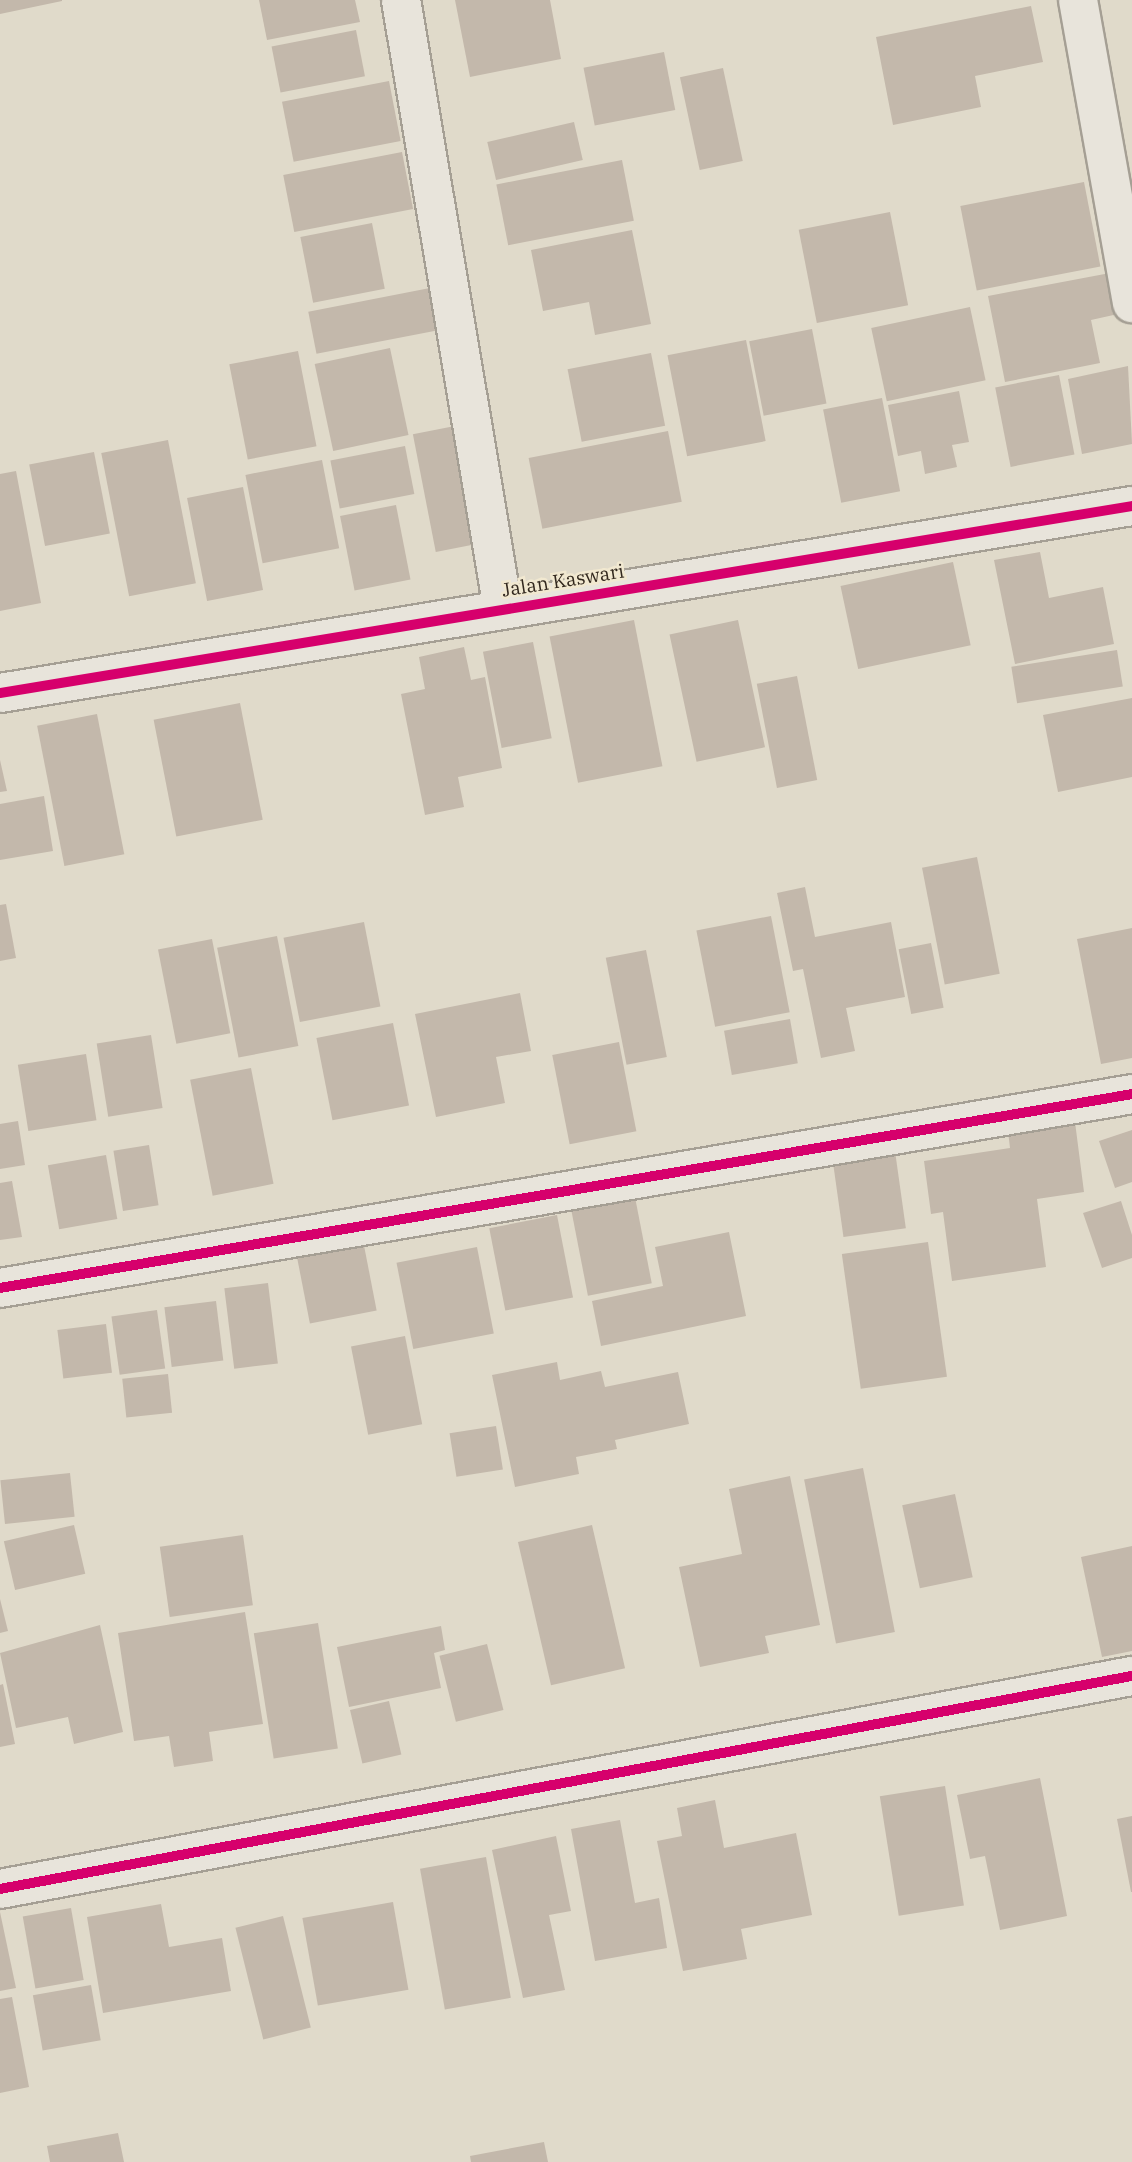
<!DOCTYPE html>
<style>
body{margin:0}
#map{position:relative;width:1132px;height:2162px;overflow:hidden;background:#e0daca;font-family:"IBM Plex Serif",serif}
div>[style]{position:absolute}
.building>*{inset:0;background:#c3b8ab;transform-origin:0 0}
.roads{filter:drop-shadow(2px 0 #a59f94) drop-shadow(-2px 0 #a59f94) drop-shadow(0 2px #a59f94) drop-shadow(0 -2px #a59f94)}
.minor>*{height:38px;margin:-19px;padding:0 19px;transform-origin:19px;border-radius:19px;background:#e8e4db}
.cycleway>*{height:10px;margin:-5px;padding:0 5px;transform-origin:5px;border-radius:5px;background:#d6006c}
span{translate:-50% -50%;white-space:nowrap;text-align:center;line-height:1.15;-webkit-text-stroke:5px #f1e8d0;paint-order:stroke}
.street-label{font-size:19px;color:#32281e}
</style>
<div id="map">
<div class="building">
<div style="clip-path:polygon(0 0,62px 0,62px 1px,0 14px)"></div>
<div style="clip-path:polygon(259px 0,355px 0,360px 22px,267px 40px)"></div>
<div style="clip-path:polygon(455px 0,550px 0,561px 59px,470px 77px)"></div>
<div style="clip-path:polygon(1031px 6px,1043px 62px,975px 76px,981px 107px,893px 125px,876px 37px)"></div>
<div style="left:356px;top:30px;width:47px;height:86px;rotate:79deg"></div>
<div style="left:664px;top:52px;width:59px;height:82px;rotate:79deg"></div>
<div style="left:723px;top:68px;width:95px;height:44px;rotate:78deg"></div>
<div style="left:389px;top:81px;width:61px;height:109px;rotate:79deg"></div>
<div style="left:574px;top:122px;width:39px;height:89px;rotate:77deg"></div>
<div style="left:402px;top:152px;width:58px;height:121px;rotate:79deg"></div>
<div style="left:622px;top:160px;width:62px;height:128px;rotate:79deg"></div>
<div style="left:1084px;top:182px;width:86px;height:126px;rotate:79deg"></div>
<div style="left:890px;top:212px;width:95px;height:93px;rotate:79deg"></div>
<div style="left:372px;top:223px;width:67px;height:73px;rotate:79deg"></div>
<div style="clip-path:polygon(632px 230px,651px 324px,595px 335px,589px 302px,543px 311px,531px 250px)"></div>
<div style="clip-path:polygon(1110px 273px,1118px 314px,1091px 320px,1100px 363px,1005px 382px,988px 296px)"></div>
<div style="left:430px;top:288px;width:43px;height:124px;rotate:79deg"></div>
<div style="left:970px;top:307px;width:75px;height:101px;rotate:78deg"></div>
<div style="left:812px;top:329px;width:76px;height:64px;rotate:79deg"></div>
<div style="left:746px;top:340px;width:103px;height:80px;rotate:79deg"></div>
<div style="left:390px;top:348px;width:89px;height:77px;rotate:78deg"></div>
<div style="left:298px;top:351px;width:97px;height:70px;rotate:79deg"></div>
<div style="left:651px;top:353px;width:74px;height:85px;rotate:79deg"></div>
<div style="clip-path:polygon(1128px 366px,1132px 444px,1082px 454px,1068px 379px)"></div>
<div style="left:1059px;top:375px;width:81px;height:65px;rotate:79deg"></div>
<div style="clip-path:polygon(959px 391px,969px 442px,952px 445px,957px 467px,925px 474px,921px 451px,898px 456px,888px 405px)"></div>
<div style="left:882px;top:398px;width:95px;height:60px;rotate:79deg"></div>
<div style="left:460px;top:425px;width:120px;height:48px;rotate:79deg"></div>
<div style="left:668px;top:431px;width:72px;height:142px;rotate:79deg"></div>
<div style="left:168px;top:440px;width:146px;height:68px;rotate:79deg"></div>
<div style="left:405px;top:446px;width:49px;height:76px;rotate:79deg"></div>
<div style="left:94px;top:452px;width:83px;height:66px;rotate:79deg"></div>
<div style="left:322px;top:460px;width:90px;height:78px;rotate:79deg"></div>
<div style="clip-path:polygon(16px 471px,41px 603px,0 611px,0 474px)"></div>
<div style="left:243px;top:487px;width:105px;height:57px;rotate:79deg"></div>
<div style="left:396px;top:505px;width:76px;height:57px;rotate:79deg"></div>
<div style="clip-path:polygon(1040px 552px,1049px 598px,1103px 587px,1114px 644px,1015px 664px,994px 560px)"></div>
<div style="left:953px;top:562px;width:85px;height:115px;rotate:78deg"></div>
<div style="left:634px;top:620px;width:149px;height:86px;rotate:79deg"></div>
<div style="left:738px;top:620px;width:130px;height:70px;rotate:78deg"></div>
<div style="left:533px;top:642px;width:98px;height:51px;rotate:79deg"></div>
<div style="clip-path:polygon(464px 647px,471px 680px,485px 677px,502px 768px,458px 777px,464px 807px,425px 815px,401px 694px,425px 689px,419px 657px)"></div>
<div style="left:1117px;top:650px;width:37px;height:107px;rotate:81deg"></div>
<div style="left:797px;top:676px;width:106px;height:41px;rotate:79deg"></div>
<div style="clip-path:polygon(1132px 698px,1132px 777px,1058px 792px,1043px 715px)"></div>
<div style="left:240px;top:703px;width:119px;height:88px;rotate:79deg"></div>
<div style="left:97px;top:714px;width:143px;height:61px;rotate:79deg"></div>
<div style="clip-path:polygon(0 760px,7px 791px,0 792px)"></div>
<div style="clip-path:polygon(44px 796px,53px 851px,0 860px,0 804px)"></div>
<div style="left:977px;top:857px;width:119px;height:56px;rotate:79deg"></div>
<div style="clip-path:polygon(805px 887px,815px 937px,891px 922px,905px 997px,846px 1008px,855px 1051px,821px 1058px,803px 969px,793px 971px,777px 893px)"></div>
<div style="clip-path:polygon(6px 904px,16px 958px,0 961px,0 905px)"></div>
<div style="left:771px;top:916px;width:98px;height:76px;rotate:79deg"></div>
<div style="left:364px;top:922px;width:86px;height:82px;rotate:79deg"></div>
<div style="clip-path:polygon(1132px 928px,1132px 1058px,1101px 1064px,1077px 939px)"></div>
<div style="left:277px;top:936px;width:112px;height:61px;rotate:79deg"></div>
<div style="left:212px;top:939px;width:96px;height:55px;rotate:79deg"></div>
<div style="left:931px;top:943px;width:66px;height:33px;rotate:79deg"></div>
<div style="left:646px;top:950px;width:109px;height:41px;rotate:79deg"></div>
<div style="clip-path:polygon(520px 993px,531px 1051px,496px 1057px,505px 1103px,436px 1117px,415px 1014px)"></div>
<div style="left:790px;top:1019px;width:45px;height:67px;rotate:80deg"></div>
<div style="left:393px;top:1023px;width:84px;height:78px;rotate:79deg"></div>
<div style="left:151px;top:1035px;width:74px;height:55px;rotate:81deg"></div>
<div style="left:619px;top:1042px;width:91px;height:68px;rotate:79deg"></div>
<div style="left:86px;top:1054px;width:67px;height:69px;rotate:81deg"></div>
<div style="left:251px;top:1068px;width:118px;height:62px;rotate:79deg"></div>
<div style="clip-path:polygon(18px 1121px,25px 1165px,0 1169px,0 1124px)"></div>
<div style="clip-path:polygon(1075px 1122px,1084px 1192px,1037px 1199px,1046px 1267px,952px 1281px,943px 1212px,931px 1214px,924px 1161px,1010px 1148px,1008px 1131px)"></div>
<div style="clip-path:polygon(1132px 1130px,1132px 1182px,1115px 1188px,1099px 1141px)"></div>
<div style="left:149px;top:1145px;width:61px;height:36px;rotate:81deg"></div>
<div style="left:895px;top:1151px;width:78px;height:63px;rotate:82deg"></div>
<div style="left:106px;top:1155px;width:65px;height:59px;rotate:80deg"></div>
<div style="clip-path:polygon(12px 1181px,22px 1237px,0 1240px,0 1183px)"></div>
<div style="left:634px;top:1192px;width:93px;height:65px;rotate:79deg"></div>
<div style="clip-path:polygon(1121px 1201px,1132px 1235px,1132px 1258px,1102px 1268px,1083px 1213px)"></div>
<div style="left:557px;top:1215px;width:84px;height:69px;rotate:79deg"></div>
<div style="left:361px;top:1230px;width:82px;height:68px;rotate:79deg"></div>
<div style="clip-path:polygon(729px 1232px,746px 1316px,601px 1346px,592px 1301px,663px 1286px,655px 1247px)"></div>
<div style="left:928px;top:1242px;width:136px;height:87px;rotate:82deg"></div>
<div style="left:477px;top:1247px;width:88px;height:82px;rotate:79deg"></div>
<div style="left:268px;top:1283px;width:81px;height:44px;rotate:83deg"></div>
<div style="left:216px;top:1301px;width:60px;height:52px;rotate:83deg"></div>
<div style="left:157px;top:1310px;width:59px;height:46px;rotate:82deg"></div>
<div style="left:106px;top:1324px;width:49px;height:49px;rotate:83deg"></div>
<div style="left:405px;top:1336px;width:90px;height:55px;rotate:79deg"></div>
<div style="clip-path:polygon(557px 1362px,560px 1380px,601px 1371px,605px 1387px,678px 1372px,689px 1424px,615px 1440px,617px 1449px,576px 1457px,579px 1474px,515px 1487px,492px 1375px)"></div>
<div style="left:168px;top:1374px;width:39px;height:46px;rotate:84deg"></div>
<div style="left:496px;top:1426px;width:44px;height:47px;rotate:81deg"></div>
<div style="left:863px;top:1468px;width:167px;height:60px;rotate:79deg"></div>
<div style="left:70px;top:1473px;width:44px;height:70px;rotate:84deg"></div>
<div style="clip-path:polygon(790px 1476px,820px 1625px,765px 1636px,769px 1653px,700px 1667px,679px 1567px,742px 1554px,729px 1489px)"></div>
<div style="left:955px;top:1494px;width:85px;height:54px;rotate:78deg"></div>
<div style="left:74px;top:1525px;width:50px;height:72px;rotate:77deg"></div>
<div style="left:592px;top:1525px;width:147px;height:76px;rotate:77deg"></div>
<div style="left:243px;top:1535px;width:71px;height:84px;rotate:82deg"></div>
<div style="clip-path:polygon(1132px 1546px,1132px 1651px,1102px 1657px,1081px 1557px)"></div>
<div style="clip-path:polygon(0 1599px,8px 1631px,0 1633px)"></div>
<div style="clip-path:polygon(245px 1612px,263px 1724px,209px 1732px,213px 1761px,174px 1767px,169px 1736px,134px 1741px,118px 1633px)"></div>
<div style="left:318px;top:1623px;width:127px;height:65px;rotate:81deg"></div>
<div style="clip-path:polygon(100px 1625px,123px 1732px,74px 1744px,68px 1717px,16px 1728px,0 1653px)"></div>
<div style="clip-path:polygon(441px 1626px,445px 1650px,434px 1653px,441px 1688px,349px 1707px,337px 1647px)"></div>
<div style="left:487px;top:1644px;width:68px;height:49px;rotate:76deg"></div>
<div style="clip-path:polygon(3px 1684px,15px 1744px,0 1747px,0 1685px)"></div>
<div style="left:389px;top:1701px;width:55px;height:40px;rotate:77deg"></div>
<div style="clip-path:polygon(1040px 1778px,1067px 1916px,1000px 1930px,985px 1856px,970px 1859px,957px 1795px)"></div>
<div style="left:945px;top:1786px;width:121px;height:66px;rotate:81deg"></div>
<div style="clip-path:polygon(715px 1800px,724px 1848px,796px 1833px,812px 1915px,741px 1929px,747px 1959px,683px 1971px,657px 1841px,682px 1836px,677px 1808px)"></div>
<div style="clip-path:polygon(1132px 1816px,1132px 1892px,1131px 1892px,1117px 1819px)"></div>
<div style="clip-path:polygon(620px 1820px,635px 1903px,659px 1898px,667px 1948px,595px 1961px,571px 1829px)"></div>
<div style="clip-path:polygon(556px 1836px,571px 1911px,549px 1915px,565px 1990px,523px 1998px,492px 1850px)"></div>
<div style="left:486px;top:1857px;width:143px;height:67px;rotate:80deg"></div>
<div style="left:393px;top:1902px;width:89px;height:92px;rotate:80deg"></div>
<div style="clip-path:polygon(161px 1904px,169px 1947px,222px 1938px,231px 1991px,103px 2013px,87px 1917px)"></div>
<div style="left:71px;top:1908px;width:73px;height:49px;rotate:80deg"></div>
<div style="clip-path:polygon(0 1912px,16px 1988px,0 1991px)"></div>
<div style="left:283px;top:1916px;width:115px;height:49px;rotate:76deg"></div>
<div style="left:91px;top:1985px;width:56px;height:59px;rotate:80deg"></div>
<div style="clip-path:polygon(12px 1997px,29px 2087px,0 2093px,0 1999px)"></div>
<div style="clip-path:polygon(118px 2133px,124px 2162px,50px 2162px,47px 2146px)"></div>
<div style="clip-path:polygon(544px 2142px,548px 2162px,471px 2162px,470px 2156px)"></div>
</div>
<div class="roads">
<div class="minor">
<div style="left:401px;top:0;width:617px;rotate:80.49deg"></div>
<div style="left:1078px;top:0;width:308px;rotate:79.9deg"></div>
<div style="left:0;top:693px;width:1147px;rotate:-9.38deg"></div>
<div style="left:0;top:1288px;width:1149px;rotate:-9.72deg"></div>
<div style="left:0;top:1889px;width:1152px;rotate:-10.66deg"></div>
</div>
</div>
<div class="cycleway">
<div style="left:0;top:693px;width:1147px;rotate:-9.38deg"></div>
<div style="left:0;top:1288px;width:1149px;rotate:-9.72deg"></div>
<div style="left:0;top:1889px;width:1152px;rotate:-10.66deg"></div>
</div>
<div class="street-label">
<span style="left:563px;top:581px;rotate:-9deg">Jalan Kaswari</span>
</div>
</div>
